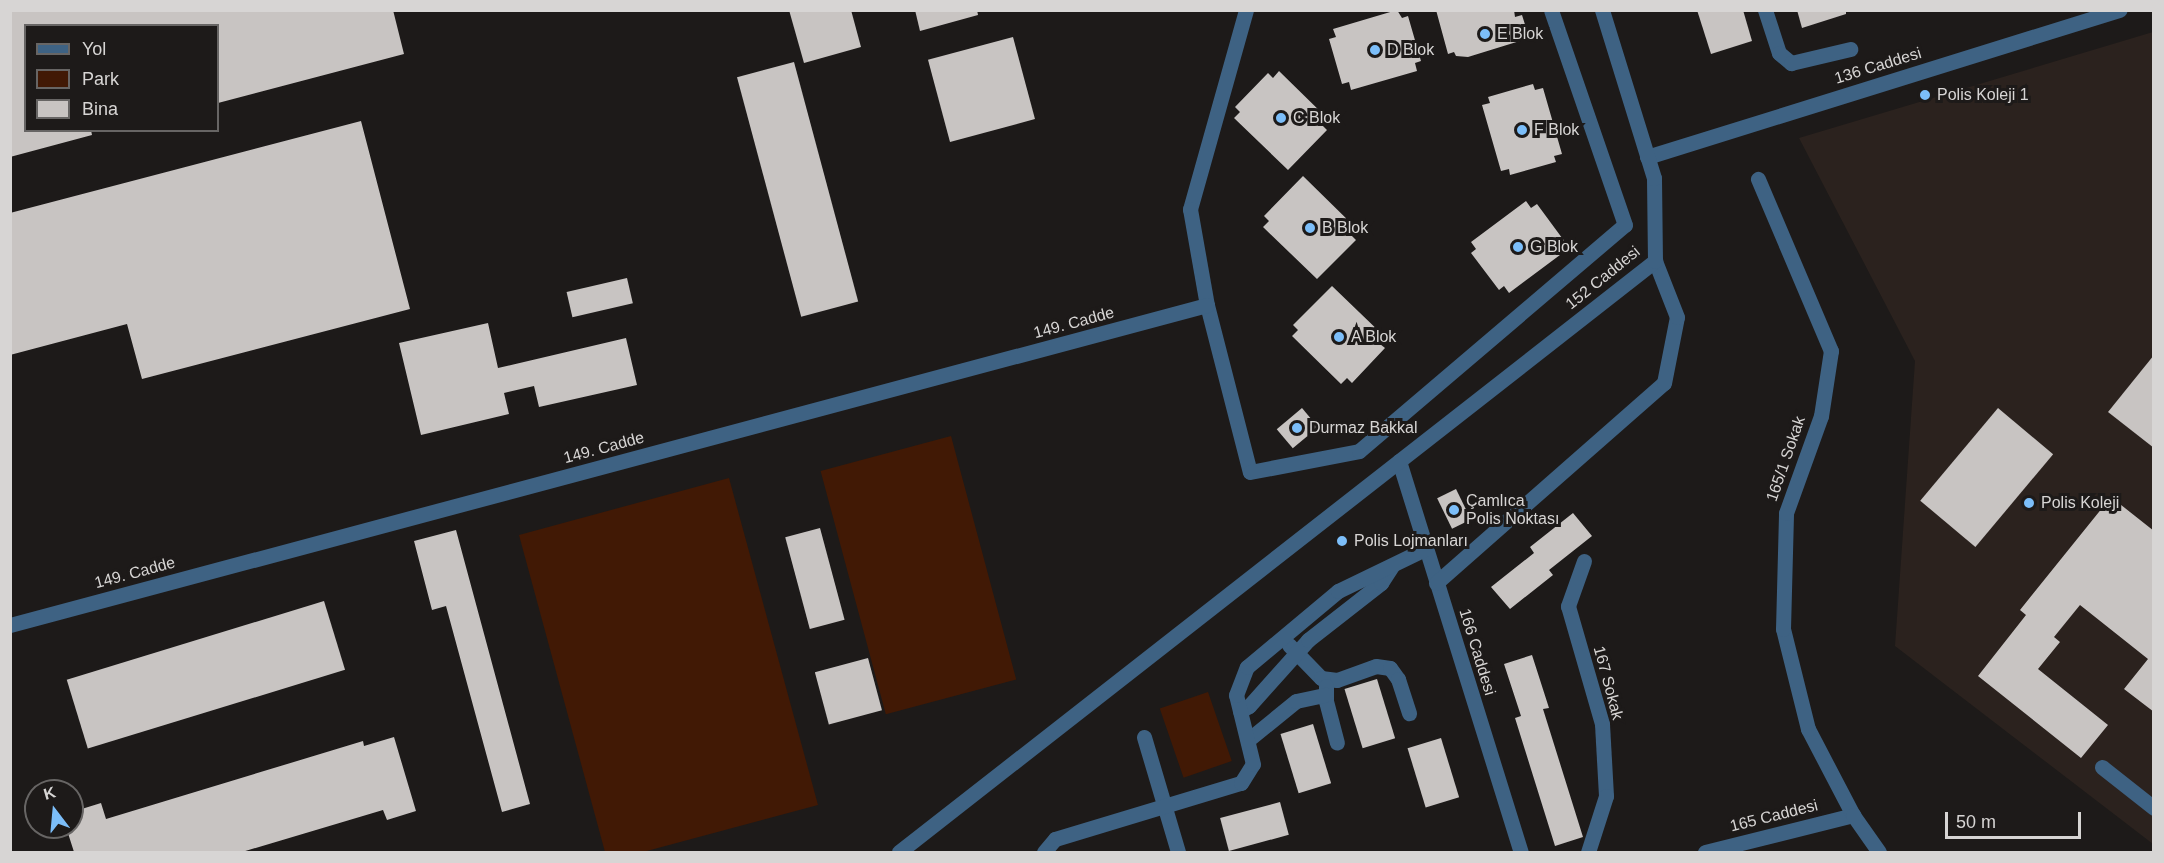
<!DOCTYPE html>
<meta charset="utf-8">
<style>
body{margin:0}
#map{position:relative;width:2164px;height:863px;overflow:hidden;background:#1d1a19;font-family:Arial,sans-serif}
div>[style]{position:absolute}
.built>*{inset:0;background:#2b221e}
.green>*{inset:0;background:#411905;transform-origin:0 0}
.building>*{inset:0;background:#c8c4c2;transform-origin:0 0}
.minor>*{height:15px;margin:-7.5px;padding:0 7.5px;transform-origin:7.5px;border-radius:7.5px;background:#3e6283}
.tertiary>*{height:15px;margin:-7.5px;padding:0 7.5px;transform-origin:7.5px;border-radius:7.5px;background:#3e6283}
.dots>*{width:16px;height:16px;translate:-50% -50%;box-sizing:border-box;border:3px solid #1d1a19;border-radius:50%}
span{translate:-50% -50%;white-space:nowrap;text-align:center;line-height:1.15;-webkit-text-stroke:6px #1d1a19;paint-order:stroke}
.poi-label{font-size:16px;color:#d7d5d4}
.left{translate:0 -50%;text-align:left}
.street-label{font-size:16px;color:#d7d5d4}
.frame{position:absolute;inset:0;border:12px solid #d7d5d4;pointer-events:none}
.legend{position:absolute;left:24px;top:24px;width:195px;height:108px;box-sizing:border-box;background:#1d1a19;border:2px solid #676564;margin:0;padding:8px 10px;list-style:none;font-size:18px;color:#d7d5d4}
.legend li{display:flex;align-items:center;gap:12px;height:30px}
.legend b{width:30px;border:2px solid #676564}
.north{position:absolute;left:24px;top:779px;width:60px;height:60px;box-sizing:border-box;background:#1d1a19;border:2px solid #676564;border-radius:50%;rotate:344deg;font-size:16px;font-weight:700;line-height:24px;text-align:center;color:#d7d5d4}
.north::after{content:'';display:block;margin:auto;width:21px;height:27px;background:#7cbef9;clip-path:polygon(50% 0,100% 100%,50% 72%,0 100%)}
.scale{position:absolute;left:1945px;top:812px;width:136px;height:27px;box-sizing:border-box;border:3px solid #d7d5d4;border-top:0;padding-left:8px;font-size:18px;line-height:21px;white-space:nowrap;color:#d7d5d4;-webkit-text-stroke:4px #1d1a19;paint-order:stroke}
</style>
<div id="map">
<div class="built">
<div style="clip-path:polygon(2153px 32px,2153px 844px,1895px 646px,1915px 361px,1799px 138px)"></div>
</div>
<div class="green">
<div style="left:951px;top:436px;width:252px;height:135px;rotate:75deg"></div>
<div style="clip-path:polygon(729px 478px,818px 805px,643px 852px,605px 852px,519px 535px)"></div>
<div style="left:1208px;top:692px;width:73px;height:51px;rotate:71deg"></div>
</div>
<div class="building">
<div style="clip-path:polygon(10px 10px,393px 10px,404px 54px,218px 103px,218px 26px,26px 26px,26px 130px,91px 130px,92px 135px,10px 157px)"></div>
<div style="clip-path:polygon(789px 10px,851px 10px,861px 47px,804px 63px)"></div>
<div style="clip-path:polygon(915px 10px,977px 10px,978px 15px,920px 31px)"></div>
<div style="clip-path:polygon(1397px 10px,1402px 18px,1408px 16px,1421px 61px,1415px 63px,1417px 71px,1351px 90px,1349px 82px,1342px 84px,1329px 39px,1336px 37px,1333px 29px)"></div>
<div style="clip-path:polygon(1436px 10px,1514px 10px,1515px 17px,1522px 15px,1527px 31px,1520px 33px,1523px 40px,1468px 57px,1456px 56px,1454px 52px,1448px 54px)"></div>
<div style="clip-path:polygon(1697px 10px,1743px 10px,1752px 41px,1711px 54px)"></div>
<div style="clip-path:polygon(1797px 10px,1846px 10px,1846px 14px,1802px 28px)"></div>
<div style="left:1013px;top:37px;width:85px;height:88px;rotate:75deg"></div>
<div style="left:794px;top:62px;width:248px;height:59px;rotate:75deg"></div>
<div style="clip-path:polygon(1279px 71px,1328px 119px,1322px 125px,1327px 130px,1288px 170px,1234px 118px,1240px 112px,1235px 107px,1268px 73px,1273px 78px)"></div>
<div style="clip-path:polygon(1533px 84px,1535px 90px,1543px 88px,1562px 154px,1554px 156px,1556px 162px,1510px 175px,1509px 169px,1501px 171px,1482px 105px,1490px 103px,1488px 97px)"></div>
<div style="clip-path:polygon(361px 121px,410px 309px,142px 379px,127px 324px,10px 355px,10px 213px)"></div>
<div style="clip-path:polygon(1303px 176px,1357px 229px,1351px 235px,1356px 240px,1317px 279px,1263px 227px,1269px 221px,1264px 216px)"></div>
<div style="clip-path:polygon(1526px 201px,1531px 208px,1537px 204px,1565px 242px,1559px 245px,1564px 252px,1509px 293px,1504px 286px,1499px 290px,1471px 253px,1476px 249px,1471px 242px)"></div>
<div style="left:627px;top:278px;width:26px;height:62px;rotate:77deg"></div>
<div style="clip-path:polygon(1332px 286px,1386px 338px,1380px 344px,1385px 348px,1352px 383px,1347px 378px,1341px 384px,1292px 336px,1298px 330px,1293px 325px)"></div>
<div style="clip-path:polygon(488px 323px,498px 368px,626px 338px,637px 385px,539px 407px,534px 386px,504px 393px,509px 414px,421px 435px,399px 343px)"></div>
<div style="clip-path:polygon(2154px 355px,2154px 448px,2108px 412px)"></div>
<div style="left:1302px;top:408px;width:25px;height:33px;rotate:50deg"></div>
<div style="left:1998px;top:408px;width:72px;height:121px;rotate:40deg"></div>
<div style="left:1456px;top:489px;width:34px;height:21px;rotate:64deg"></div>
<div style="clip-path:polygon(2111px 497px,2154px 531px,2154px 712px,2124px 689px,2148px 659px,2080px 605px,2054px 637px,2060px 642px,2038px 669px,2108px 725px,2081px 758px,1978px 676px,2026px 615px,2020px 610px)"></div>
<div style="clip-path:polygon(1573px 513px,1592px 536px,1549px 570px,1553px 575px,1510px 609px,1491px 587px,1534px 553px,1530px 547px)"></div>
<div style="left:820px;top:528px;width:95px;height:36px;rotate:75deg"></div>
<div style="clip-path:polygon(456px 530px,530px 804px,502px 812px,446px 606px,432px 610px,414px 541px)"></div>
<div style="left:324px;top:601px;width:72px;height:269px;rotate:73deg"></div>
<div style="clip-path:polygon(1532px 655px,1549px 708px,1543px 709px,1583px 837px,1555px 846px,1515px 718px,1521px 716px,1504px 664px)"></div>
<div style="left:868px;top:658px;width:54px;height:55px;rotate:75deg"></div>
<div style="left:1377px;top:679px;width:62px;height:34px;rotate:73deg"></div>
<div style="left:1313px;top:724px;width:62px;height:34px;rotate:73deg"></div>
<div style="clip-path:polygon(394px 737px,416px 811px,387px 820px,383px 810px,242px 852px,74px 852px,66px 827px,72px 827px,72px 812px,101px 803px,106px 819px,363px 741px,364px 746px)"></div>
<div style="left:1441px;top:738px;width:62px;height:35px;rotate:73deg"></div>
<div style="left:1280px;top:802px;width:34px;height:62px;rotate:75deg"></div>
</div>
<div class="minor">
<div style="left:1246px;top:10px;width:207px;rotate:105.7deg"></div>
<div style="left:1190px;top:209px;width:97px;rotate:80deg"></div>
<div style="left:1207px;top:305px;width:172px;rotate:75.6deg"></div>
<div style="left:1250px;top:472px;width:111px;rotate:-10.9deg"></div>
<div style="left:1359px;top:451px;width:349px;rotate:-40.4deg"></div>
<div style="left:1625px;top:225px;width:227px;rotate:-109deg"></div>
<div style="left:1765px;top:10px;width:45px;rotate:72deg"></div>
<div style="left:1779px;top:53px;width:16px;rotate:40deg"></div>
<div style="left:1791px;top:63px;width:61px;rotate:-13.3deg"></div>
<div style="left:1647px;top:157px;width:495px;rotate:-17.3deg"></div>
<div style="left:1399px;top:461px;width:410px;rotate:72.7deg"></div>
<div style="left:1584px;top:561px;width:48px;rotate:109.6deg"></div>
<div style="left:1568px;top:606px;width:123px;rotate:73.9deg"></div>
<div style="left:1602px;top:724px;width:72px;rotate:86.8deg"></div>
<div style="left:1606px;top:796px;width:59px;rotate:107.8deg"></div>
<div style="left:1436px;top:583px;width:303px;rotate:-41.3deg"></div>
<div style="left:1664px;top:383px;width:67px;rotate:-78.9deg"></div>
<div style="left:1677px;top:317px;width:60px;rotate:-111.4deg"></div>
<div style="left:10px;top:625px;width:1239px;rotate:-14.97deg"></div>
<div style="left:1289px;top:645px;width:46px;rotate:45.9deg"></div>
<div style="left:1321px;top:678px;width:16px;rotate:7deg"></div>
<div style="left:1337px;top:680px;width:41px;rotate:-19.7deg"></div>
<div style="left:1376px;top:666px;width:14px;rotate:8deg"></div>
<div style="left:1390px;top:668px;width:14px;rotate:54deg"></div>
<div style="left:1398px;top:679px;width:36px;rotate:72deg"></div>
<div style="left:1326px;top:686px;width:15px;rotate:90deg"></div>
<div style="left:1326px;top:701px;width:43px;rotate:75.3deg"></div>
<div style="left:1240px;top:711px;width:10px;rotate:-29deg"></div>
<div style="left:1249px;top:706px;width:89px;rotate:-48.2deg"></div>
<div style="left:1308px;top:640px;width:93px;rotate:-38deg"></div>
<div style="left:1381px;top:583px;width:20px;rotate:-57deg"></div>
<div style="left:1144px;top:737px;width:120px;rotate:73.5deg"></div>
<div style="left:1248px;top:740px;width:62px;rotate:-39.1deg"></div>
<div style="left:1296px;top:701px;width:30px;rotate:-12deg"></div>
<div style="left:2102px;top:767px;width:66px;rotate:38.3deg"></div>
<div style="left:899px;top:852px;width:960px;rotate:-38.02deg"></div>
<div style="left:1655px;top:261px;width:83px;rotate:-90.7deg"></div>
<div style="left:1654px;top:178px;width:176px;rotate:-107.2deg"></div>
<div style="left:1044px;top:852px;width:17px;rotate:-50deg"></div>
<div style="left:1055px;top:839px;width:194px;rotate:-16.8deg"></div>
<div style="left:1241px;top:783px;width:22px;rotate:-58deg"></div>
<div style="left:1253px;top:764px;width:71px;rotate:-103.8deg"></div>
<div style="left:1236px;top:695px;width:30px;rotate:-69deg"></div>
<div style="left:1247px;top:667px;width:119px;rotate:-39.9deg"></div>
<div style="left:1338px;top:591px;width:97px;rotate:-25.8deg"></div>
<div style="left:1705px;top:852px;width:153px;rotate:-14deg"></div>
<div style="left:1853px;top:815px;width:97px;rotate:-117.6deg"></div>
<div style="left:1808px;top:729px;width:103px;rotate:-104deg"></div>
<div style="left:1783px;top:629px;width:116px;rotate:-88.5deg"></div>
<div style="left:1786px;top:513px;width:103px;rotate:-70.2deg"></div>
<div style="left:1821px;top:416px;width:66px;rotate:-81.3deg"></div>
<div style="left:1831px;top:351px;width:187px;rotate:-113deg"></div>
</div>
<div class="tertiary">
<div style="left:1853px;top:815px;width:45px;rotate:54.9deg"></div>
</div>
<div class="dots">
<div style="left:1485px;top:34px;background:#7cbef9"></div>
<div style="left:1375px;top:50px;background:#7cbef9"></div>
<div style="left:1925px;top:95px;background:#7cbef9"></div>
<div style="left:1281px;top:118px;background:#7cbef9"></div>
<div style="left:1522px;top:130px;background:#7cbef9"></div>
<div style="left:1310px;top:228px;background:#7cbef9"></div>
<div style="left:1518px;top:247px;background:#7cbef9"></div>
<div style="left:1339px;top:337px;background:#7cbef9"></div>
<div style="left:1297px;top:428px;background:#7cbef9"></div>
<div style="left:2029px;top:503px;background:#7cbef9"></div>
<div style="left:1454px;top:510px;background:#7cbef9"></div>
<div style="left:1342px;top:541px;background:#7cbef9"></div>
</div>
<div class="poi-label">
<span class="left" style="left:1497px;top:34px">E Blok</span>
<span class="left" style="left:1387px;top:50px">D Blok</span>
<span class="left" style="left:1937px;top:95px">Polis Koleji 1</span>
<span class="left" style="left:1293px;top:118px">C Blok</span>
<span class="left" style="left:1534px;top:130px">F Blok</span>
<span class="left" style="left:1322px;top:228px">B Blok</span>
<span class="left" style="left:1530px;top:247px">G Blok</span>
<span class="left" style="left:1351px;top:337px">A Blok</span>
<span class="left" style="left:1309px;top:428px">Durmaz Bakkal</span>
<span class="left" style="left:1466px;top:510px">Çamlıca<br>Polis Noktası</span>
<span class="left" style="left:2041px;top:503px">Polis Koleji</span>
<span class="left" style="left:1354px;top:541px">Polis Lojmanları</span>
</div>
<div class="street-label">
<span style="left:1878px;top:66px;rotate:-17deg">136 Caddesi</span>
<span style="left:1603px;top:278px;rotate:-39deg">152 Caddesi</span>
<span style="left:1074px;top:323px;rotate:-15deg">149. Cadde</span>
<span style="left:604px;top:448px;rotate:-15deg">149. Cadde</span>
<span style="left:1786px;top:459px;rotate:-71deg">165/1 Sokak</span>
<span style="left:135px;top:573px;rotate:-15deg">149. Cadde</span>
<span style="left:1477px;top:652px;rotate:73deg">166 Caddesi</span>
<span style="left:1608px;top:683px;rotate:75deg">167 Sokak</span>
<span style="left:1774px;top:816px;rotate:-14deg">165 Caddesi</span>
</div>
<div class="frame"></div>
<ul class="legend">
<li><b style="height:8px;background:#3e6283"></b>Yol</li>
<li><b style="height:16px;background:#411905"></b>Park</li>
<li><b style="height:16px;background:#c8c4c2"></b>Bina</li>
</ul>
<div class="north">K</div>
<div class="scale">50 m</div>
</div>
